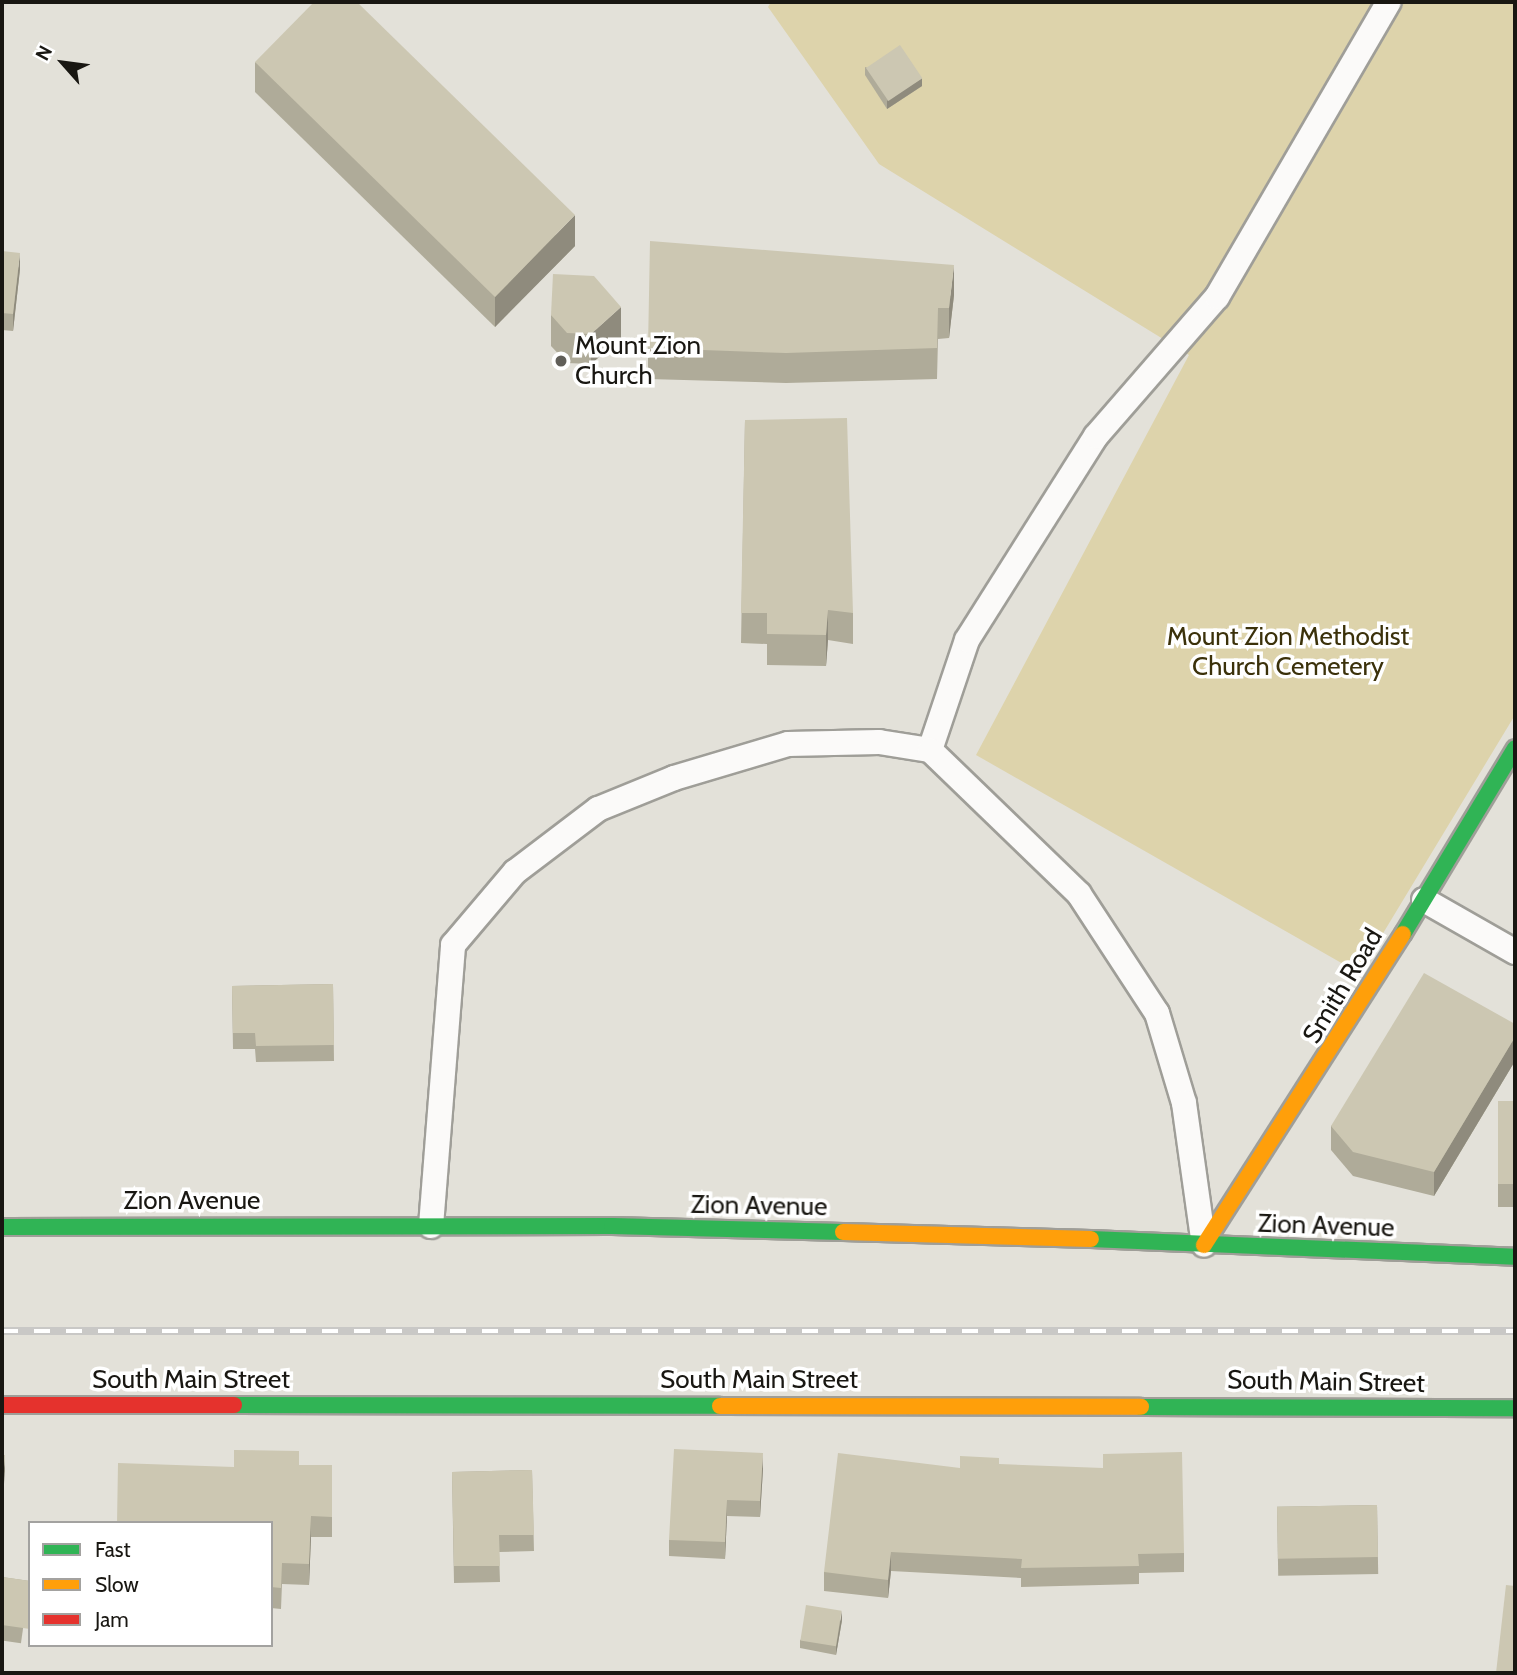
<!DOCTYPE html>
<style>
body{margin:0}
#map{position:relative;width:1517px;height:1675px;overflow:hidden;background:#e3e1d9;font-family:Cabin,sans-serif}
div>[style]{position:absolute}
.green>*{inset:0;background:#ddd3ab}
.roads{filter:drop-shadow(2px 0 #9f9e98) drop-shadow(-2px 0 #9f9e98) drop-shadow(0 2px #9f9e98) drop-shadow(0 -2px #9f9e98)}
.lane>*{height:24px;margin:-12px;padding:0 12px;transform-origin:12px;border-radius:12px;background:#fbfaf9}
.fast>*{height:16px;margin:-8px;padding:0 8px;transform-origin:8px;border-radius:8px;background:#30b455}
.slow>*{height:16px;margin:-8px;padding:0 8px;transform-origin:8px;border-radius:8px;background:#ff9f0a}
.jam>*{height:16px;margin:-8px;padding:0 8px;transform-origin:8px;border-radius:8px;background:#e5322d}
.rail>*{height:8px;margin-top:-4px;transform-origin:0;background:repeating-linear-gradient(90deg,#fff 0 16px,#c9c8c6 0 32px);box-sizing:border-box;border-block:2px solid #c9c8c6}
.wall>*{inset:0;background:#afab99;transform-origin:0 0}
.shaded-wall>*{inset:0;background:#8f8b7d}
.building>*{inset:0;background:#ccc7b2;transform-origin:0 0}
.dots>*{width:19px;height:19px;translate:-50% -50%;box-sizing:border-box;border:4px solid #fff;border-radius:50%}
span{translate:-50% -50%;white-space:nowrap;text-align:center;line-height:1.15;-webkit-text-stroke:7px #fff;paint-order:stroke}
.poi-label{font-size:26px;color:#191712}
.left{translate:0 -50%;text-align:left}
.park-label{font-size:26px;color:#3b310a}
.street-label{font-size:26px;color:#191712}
.frame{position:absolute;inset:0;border:4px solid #191712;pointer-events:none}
.legend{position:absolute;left:28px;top:1521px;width:245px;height:126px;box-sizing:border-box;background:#fff;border:2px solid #a3a2a0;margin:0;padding:9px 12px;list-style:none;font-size:21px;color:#191712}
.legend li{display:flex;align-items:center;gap:14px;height:35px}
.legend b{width:35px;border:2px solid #a3a2a0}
.north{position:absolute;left:28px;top:28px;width:70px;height:70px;-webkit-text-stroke:5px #fff;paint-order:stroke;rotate:298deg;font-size:19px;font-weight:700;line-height:28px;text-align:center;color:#191712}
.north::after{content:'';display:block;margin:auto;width:24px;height:32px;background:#191712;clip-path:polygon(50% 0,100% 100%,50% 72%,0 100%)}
</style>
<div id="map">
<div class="green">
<div style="clip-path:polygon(771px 2px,1515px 2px,1515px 715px,1359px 973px,976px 755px,1189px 355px,879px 164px,768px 7px)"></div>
</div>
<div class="roads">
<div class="lane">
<div style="left:930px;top:750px;width:116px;rotate:-71.4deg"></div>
<div style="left:967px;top:640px;width:241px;rotate:-57.7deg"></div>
<div style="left:1096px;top:436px;width:184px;rotate:-49deg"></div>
<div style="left:1217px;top:297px;width:341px;rotate:-59.8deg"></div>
<div style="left:1424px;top:900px;width:105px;rotate:29.7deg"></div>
<div style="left:431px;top:1226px;width:282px;rotate:-85.5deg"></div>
<div style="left:453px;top:945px;width:96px;rotate:-49.7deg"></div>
<div style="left:515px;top:872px;width:104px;rotate:-37.2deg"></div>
<div style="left:598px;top:809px;width:82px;rotate:-22.2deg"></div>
<div style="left:674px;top:778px;width:119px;rotate:-16.6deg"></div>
<div style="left:788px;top:744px;width:91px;rotate:-1.3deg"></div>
<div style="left:879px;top:742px;width:52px;rotate:8.9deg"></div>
<div style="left:930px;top:750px;width:207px;rotate:44deg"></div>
<div style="left:1079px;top:894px;width:142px;rotate:56.8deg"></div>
<div style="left:1157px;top:1013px;width:94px;rotate:73.3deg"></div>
<div style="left:1184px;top:1103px;width:143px;rotate:82deg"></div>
</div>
<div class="fast">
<div style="left:1403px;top:934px;width:217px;rotate:-58.9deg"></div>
<div style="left:2px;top:1227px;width:610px;rotate:-0.09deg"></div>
<div style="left:612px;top:1226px;width:231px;rotate:1.5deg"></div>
<div style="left:1091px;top:1239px;width:424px;rotate:2.4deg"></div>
<div style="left:234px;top:1405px;width:486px;rotate:0.1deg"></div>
<div style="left:1141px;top:1407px;width:374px;rotate:0.2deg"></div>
</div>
<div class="slow">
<div style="left:843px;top:1232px;width:248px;rotate:1.6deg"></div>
<div style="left:1204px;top:1245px;width:369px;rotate:-57.4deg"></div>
<div style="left:720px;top:1406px;width:421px;rotate:0.1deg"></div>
</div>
<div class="jam">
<div style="left:2px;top:1405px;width:232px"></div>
</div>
</div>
<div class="rail">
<div style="left:2px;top:1331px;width:1513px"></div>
</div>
<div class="wall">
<div style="clip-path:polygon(255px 62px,575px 246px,495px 327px,255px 92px)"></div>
<div style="clip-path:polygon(865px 67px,922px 86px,887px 109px,865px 75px)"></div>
<div style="clip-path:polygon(2px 251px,20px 269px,13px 331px,2px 330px)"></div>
<div style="clip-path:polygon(954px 295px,949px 338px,938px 339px,937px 379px,786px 383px,648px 379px,648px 348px)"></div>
<div style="clip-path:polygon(551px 315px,621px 338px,591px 364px,567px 363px,551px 346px)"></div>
<div style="clip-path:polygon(745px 420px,853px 613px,853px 644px,828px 640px,826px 666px,767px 665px,767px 644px,741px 643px)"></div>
<div style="clip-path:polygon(333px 984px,334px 1061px,256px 1062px,255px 1049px,233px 1049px,232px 986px)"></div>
<div style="clip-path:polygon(1515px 1024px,1515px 1061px,1434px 1196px,1353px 1176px,1331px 1150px,1331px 1126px)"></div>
<div style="left:1498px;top:1101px;width:17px;height:106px"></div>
<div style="clip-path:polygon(999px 1464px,1184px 1553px,1184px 1572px,1139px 1573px,1139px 1584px,1021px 1587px,1021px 1578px,891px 1571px,888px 1598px,824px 1591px,824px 1572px)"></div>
<div style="clip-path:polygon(299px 1465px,332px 1465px,332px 1537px,311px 1537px,309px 1585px,282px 1584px,281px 1609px,271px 1608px,271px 1523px,234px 1467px)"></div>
<div style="clip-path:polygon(763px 1469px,760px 1517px,727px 1516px,725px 1559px,669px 1556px,669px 1540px)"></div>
<div style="clip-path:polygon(532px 1470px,534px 1551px,499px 1552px,500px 1582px,454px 1583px,452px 1472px)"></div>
<div style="left:1377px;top:1505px;width:69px;height:100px;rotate:89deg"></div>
<div style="left:2px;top:1577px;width:28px;height:63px;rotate:8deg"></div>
<div style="clip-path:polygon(842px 1620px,836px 1655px,800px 1648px,800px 1640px)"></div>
</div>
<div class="shaded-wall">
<div style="clip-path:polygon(922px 78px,922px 86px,887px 109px,887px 101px)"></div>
<div style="clip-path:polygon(575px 215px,575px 246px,495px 327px,495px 297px)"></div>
<div style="clip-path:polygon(20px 253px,20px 269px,13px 331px,13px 314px)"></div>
<div style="clip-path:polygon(954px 265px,954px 295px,949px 338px,949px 308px)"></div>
<div style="clip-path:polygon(621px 307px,621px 338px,591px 364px,591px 334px)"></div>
<div style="clip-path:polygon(828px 610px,828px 640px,826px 666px,826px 635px)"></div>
<div style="clip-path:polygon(1515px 1037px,1515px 1061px,1434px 1196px,1434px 1172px)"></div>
<div style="clip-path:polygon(763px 1453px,763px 1469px,760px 1517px,760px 1501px)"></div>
<div style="clip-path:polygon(5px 1455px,5px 1471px,2px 1509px,2px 1494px)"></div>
<div style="clip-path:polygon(727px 1500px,727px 1516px,725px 1559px,725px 1542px)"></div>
<div style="clip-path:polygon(311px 1516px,311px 1537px,309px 1585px,309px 1564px)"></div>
<div style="clip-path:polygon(891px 1552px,891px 1571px,888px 1598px,888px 1580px)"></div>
<div style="clip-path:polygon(842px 1611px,842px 1620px,836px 1655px,836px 1647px)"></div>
</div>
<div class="building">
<div style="clip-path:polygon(314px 2px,357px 2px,575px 215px,495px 297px,255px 62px)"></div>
<div style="left:900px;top:45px;width:40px;height:41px;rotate:56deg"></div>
<div style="clip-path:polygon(650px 241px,954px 265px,949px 308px,938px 308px,937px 348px,786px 353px,648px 348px)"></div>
<div style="clip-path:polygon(2px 251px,20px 253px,13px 314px,2px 313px)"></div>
<div style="clip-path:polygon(553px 274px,594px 276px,621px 307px,591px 334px,567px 333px,551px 315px)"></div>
<div style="clip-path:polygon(847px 418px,853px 613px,828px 610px,826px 635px,767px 634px,767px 613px,741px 613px,745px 420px)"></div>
<div style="clip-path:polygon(1424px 973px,1515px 1024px,1515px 1037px,1434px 1172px,1353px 1152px,1331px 1126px)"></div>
<div style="clip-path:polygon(333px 984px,334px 1045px,256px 1046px,255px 1033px,233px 1033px,232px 986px)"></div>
<div style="left:1498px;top:1101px;width:17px;height:83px"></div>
<div style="clip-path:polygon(674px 1449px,763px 1453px,760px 1501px,727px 1500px,725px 1542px,669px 1540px)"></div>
<div style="clip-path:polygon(234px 1450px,299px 1451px,299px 1465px,332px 1465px,332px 1517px,311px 1516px,309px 1564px,282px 1563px,281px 1588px,271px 1587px,271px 1523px,117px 1523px,118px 1463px,234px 1467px)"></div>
<div style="clip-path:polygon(1182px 1452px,1184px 1553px,1138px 1554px,1139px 1566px,1021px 1568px,1022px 1559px,891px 1552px,888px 1580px,824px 1572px,838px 1453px,960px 1468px,960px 1456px,999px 1458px,999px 1464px,1103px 1468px,1103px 1454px)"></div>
<div style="clip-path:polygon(2px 1455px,5px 1455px,2px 1494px)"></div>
<div style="clip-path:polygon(532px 1470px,534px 1535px,499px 1535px,500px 1566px,454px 1566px,452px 1472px)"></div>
<div style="left:1377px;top:1505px;width:52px;height:100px;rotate:89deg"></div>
<div style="clip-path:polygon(2px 1577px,30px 1581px,30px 1629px,2px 1625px)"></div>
<div style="clip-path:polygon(1506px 1585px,1515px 1586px,1515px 1673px,1496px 1673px)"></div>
<div style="left:806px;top:1605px;width:36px;height:36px;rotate:9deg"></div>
</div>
<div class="dots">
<div style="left:561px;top:361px;background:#605e58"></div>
</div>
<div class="poi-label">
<span class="left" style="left:575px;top:361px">Mount Zion<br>Church</span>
</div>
<div class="park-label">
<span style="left:1288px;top:652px">Mount Zion Methodist<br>Church Cemetery</span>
</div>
<div class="street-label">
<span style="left:1343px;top:986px;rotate:-59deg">Smith Road</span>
<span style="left:192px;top:1201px">Zion Avenue</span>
<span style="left:759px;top:1206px;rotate:1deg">Zion Avenue</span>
<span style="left:1326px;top:1226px;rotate:2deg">Zion Avenue</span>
<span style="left:191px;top:1380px">South Main Street</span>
<span style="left:759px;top:1380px">South Main Street</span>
<span style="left:1326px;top:1382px;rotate:1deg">South Main Street</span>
</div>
<div class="frame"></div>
<ul class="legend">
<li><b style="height:9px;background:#30b455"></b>Fast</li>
<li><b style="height:9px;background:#ff9f0a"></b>Slow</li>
<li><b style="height:9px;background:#e5322d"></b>Jam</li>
</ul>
<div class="north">N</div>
</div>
